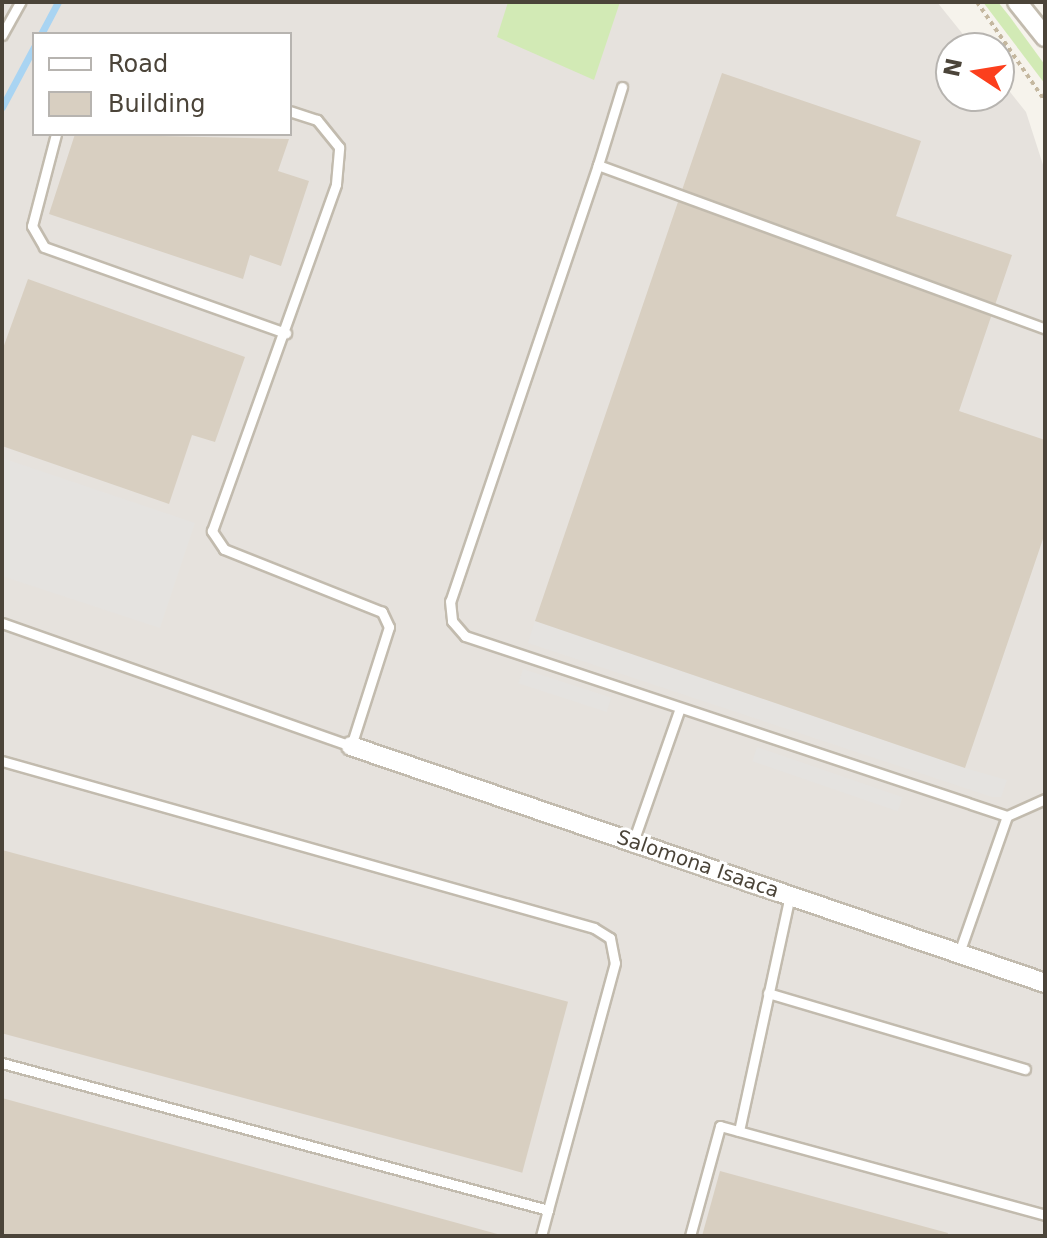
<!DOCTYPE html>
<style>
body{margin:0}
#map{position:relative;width:1047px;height:1238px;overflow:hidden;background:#f6f3ec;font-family:"DejaVu Sans",sans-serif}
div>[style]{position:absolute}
.industrial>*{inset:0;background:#e6e2dd}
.green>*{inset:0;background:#d2eab5}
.parking>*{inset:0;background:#e5e3e0;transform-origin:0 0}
.stream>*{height:7px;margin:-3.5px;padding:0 3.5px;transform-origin:3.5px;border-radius:3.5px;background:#a9d4f2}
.building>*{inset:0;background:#d8cfc1;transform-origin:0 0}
.path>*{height:4px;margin-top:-2px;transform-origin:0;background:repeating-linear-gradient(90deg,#c4b79f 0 4px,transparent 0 8px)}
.roads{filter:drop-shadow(2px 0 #c2bbae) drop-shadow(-2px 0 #c2bbae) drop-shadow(0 2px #c2bbae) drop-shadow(0 -2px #c2bbae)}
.service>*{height:9px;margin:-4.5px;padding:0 4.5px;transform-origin:4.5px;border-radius:4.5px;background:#fff}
.minor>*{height:18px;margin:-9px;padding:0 9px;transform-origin:9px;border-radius:9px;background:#fff}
span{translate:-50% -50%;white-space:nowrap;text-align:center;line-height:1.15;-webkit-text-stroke:6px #fff;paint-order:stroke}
.street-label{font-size:20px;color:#4b4439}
.frame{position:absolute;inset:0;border:4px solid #4b4439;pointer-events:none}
.legend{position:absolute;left:32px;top:32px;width:260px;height:104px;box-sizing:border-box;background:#fff;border:2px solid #b7b4b0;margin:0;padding:10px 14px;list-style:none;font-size:24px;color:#4b4439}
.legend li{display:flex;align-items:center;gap:16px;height:40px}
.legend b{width:40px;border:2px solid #b7b4b0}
.north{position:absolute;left:935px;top:32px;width:80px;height:80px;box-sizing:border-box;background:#fff;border:2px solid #b7b4b0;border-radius:50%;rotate:282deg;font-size:22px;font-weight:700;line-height:32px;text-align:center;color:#4b4439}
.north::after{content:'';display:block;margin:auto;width:28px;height:36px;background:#fc3f1d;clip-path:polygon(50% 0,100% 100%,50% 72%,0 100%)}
</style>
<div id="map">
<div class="industrial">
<div style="clip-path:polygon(evenodd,2px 2px,937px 2px,974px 48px,951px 48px,951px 96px,999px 96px,999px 78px,1026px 112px,1045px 171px,1045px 1236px,2px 1236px,2px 2px,34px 34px,290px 34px,290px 134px,34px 134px,34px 34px)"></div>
</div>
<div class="green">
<div style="clip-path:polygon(508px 2px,620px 2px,594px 80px,497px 37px)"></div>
<div style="clip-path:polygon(983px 2px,998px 2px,1010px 17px,1045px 65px,1045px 84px)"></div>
</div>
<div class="parking">
<div style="clip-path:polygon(2px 458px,195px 523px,160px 628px,2px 576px)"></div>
<div style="clip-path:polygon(535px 621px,965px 768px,1007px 780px,1001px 797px,992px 797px,528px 643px)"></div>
<div style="left:523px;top:669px;width:93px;height:15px;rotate:18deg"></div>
<div style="left:757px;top:747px;width:154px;height:15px;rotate:19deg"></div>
</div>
<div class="stream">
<div style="left:41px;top:34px;width:36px;rotate:-62deg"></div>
<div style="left:2px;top:107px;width:68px;rotate:-61.9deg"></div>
</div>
<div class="building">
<div style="clip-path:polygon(722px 73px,921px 141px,896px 216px,1012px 255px,959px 411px,1045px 440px,1045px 533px,965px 768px,535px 621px)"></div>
<div style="clip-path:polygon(75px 134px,289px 139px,278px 171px,309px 181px,281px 266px,250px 255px,243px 279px,49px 214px)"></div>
<div style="clip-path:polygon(28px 279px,245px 357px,215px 442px,192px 435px,169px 504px,2px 446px,2px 351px)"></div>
<div style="left:2px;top:850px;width:586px;height:177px;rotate:15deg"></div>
<div style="clip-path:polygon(2px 1098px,501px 1235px,500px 1236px,2px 1236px)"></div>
<div style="clip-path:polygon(720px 1171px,948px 1233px,947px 1236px,702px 1236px)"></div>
</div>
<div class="path">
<div style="left:977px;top:2px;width:120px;rotate:55.5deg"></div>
</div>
<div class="roads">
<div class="service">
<div style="left:2px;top:35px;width:38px;rotate:-61deg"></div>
<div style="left:622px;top:87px;width:82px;rotate:107.1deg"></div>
<div style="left:598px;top:165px;width:476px;rotate:20.1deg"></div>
<div style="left:56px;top:134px;width:95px;rotate:104.6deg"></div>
<div style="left:32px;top:226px;width:24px;rotate:60deg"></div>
<div style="left:44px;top:247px;width:257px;rotate:19.6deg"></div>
<div style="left:598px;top:165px;width:460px;rotate:108.7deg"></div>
<div style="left:450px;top:601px;width:20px;rotate:84deg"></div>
<div style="left:452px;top:621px;width:20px;rotate:49deg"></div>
<div style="left:465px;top:636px;width:571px;rotate:18.37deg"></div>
<div style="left:2px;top:623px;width:370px;rotate:19.4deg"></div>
<div style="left:351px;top:746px;width:125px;rotate:-72.3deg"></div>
<div style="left:389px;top:627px;width:17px;rotate:-115deg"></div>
<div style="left:382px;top:612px;width:170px;rotate:-158.3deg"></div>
<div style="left:224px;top:549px;width:22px;rotate:-124deg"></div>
<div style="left:212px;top:531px;width:368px;rotate:-70.3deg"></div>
<div style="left:336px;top:184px;width:37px;rotate:-85deg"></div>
<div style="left:339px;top:147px;width:35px;rotate:-129deg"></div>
<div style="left:317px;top:120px;width:28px;rotate:-162deg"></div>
<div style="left:2px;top:761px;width:615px;rotate:15.75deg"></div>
<div style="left:594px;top:928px;width:19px;rotate:32deg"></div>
<div style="left:610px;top:938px;width:25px;rotate:79deg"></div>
<div style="left:615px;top:963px;width:256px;rotate:105.2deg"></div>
<div style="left:548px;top:1210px;width:565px;rotate:-164.93deg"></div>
<div style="left:633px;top:842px;width:142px;rotate:-70.7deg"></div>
<div style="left:959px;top:953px;width:145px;rotate:-70.7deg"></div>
<div style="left:1007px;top:816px;width:42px;rotate:-24.1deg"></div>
<div style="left:768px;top:993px;width:268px;rotate:16.5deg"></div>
<div style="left:739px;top:1131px;width:241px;rotate:-77.8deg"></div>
<div style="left:541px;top:1236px;width:27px;rotate:-75deg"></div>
<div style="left:690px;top:1236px;width:114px;rotate:-74.7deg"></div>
<div style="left:720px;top:1126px;width:337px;rotate:15.3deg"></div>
</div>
<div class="minor">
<div style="left:1017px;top:2px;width:45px;rotate:51.3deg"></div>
<div style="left:351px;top:746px;width:733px;rotate:18.85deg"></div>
</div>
</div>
<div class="street-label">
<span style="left:698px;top:864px;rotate:19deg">Salomona Isaaca</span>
</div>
<div class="frame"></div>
<ul class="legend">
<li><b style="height:10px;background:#fff"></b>Road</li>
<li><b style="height:22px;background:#d8cfc1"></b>Building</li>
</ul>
<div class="north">N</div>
</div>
